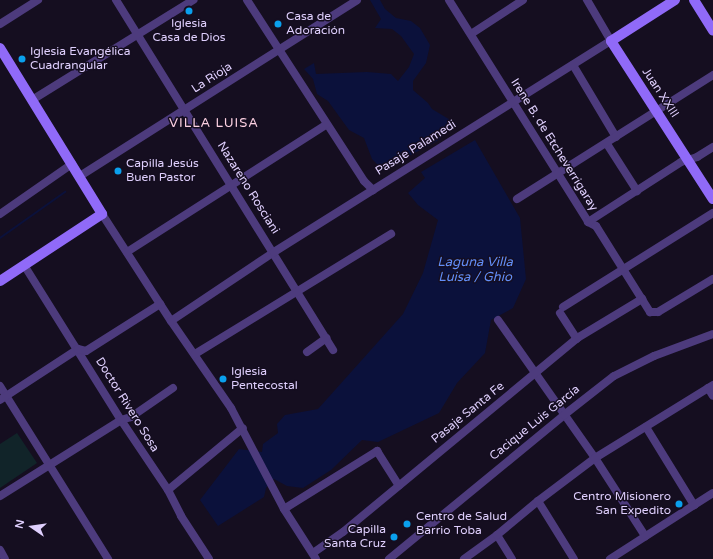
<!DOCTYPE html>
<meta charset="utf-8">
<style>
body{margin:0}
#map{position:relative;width:713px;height:559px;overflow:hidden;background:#150e20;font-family:"Varela Round",sans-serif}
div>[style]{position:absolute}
.green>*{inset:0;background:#112429}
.water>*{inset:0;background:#0b113b}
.stream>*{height:2px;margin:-1px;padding:0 1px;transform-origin:1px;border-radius:1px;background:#0b113b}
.street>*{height:8px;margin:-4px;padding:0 4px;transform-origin:4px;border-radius:4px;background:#4d3b7d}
.secondary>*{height:10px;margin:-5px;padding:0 5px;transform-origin:5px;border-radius:5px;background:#906af8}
.dots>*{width:11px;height:11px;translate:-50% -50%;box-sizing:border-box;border:2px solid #150e20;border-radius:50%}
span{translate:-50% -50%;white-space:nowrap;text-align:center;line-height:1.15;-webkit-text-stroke:3px #150e20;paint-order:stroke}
.poi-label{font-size:12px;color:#dfcffd}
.left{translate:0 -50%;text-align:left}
.right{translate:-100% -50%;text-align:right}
.street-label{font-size:12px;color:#dfcffd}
.neighbourhood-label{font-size:13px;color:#fdd1e2;letter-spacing:1px}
.water-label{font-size:13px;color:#628ef8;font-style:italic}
.north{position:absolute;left:12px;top:507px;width:40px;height:40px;-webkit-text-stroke:3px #150e20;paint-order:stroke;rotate:283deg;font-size:11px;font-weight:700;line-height:16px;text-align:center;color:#dfcffd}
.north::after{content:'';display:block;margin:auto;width:14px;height:18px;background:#dfcffd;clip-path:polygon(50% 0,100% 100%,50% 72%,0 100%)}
</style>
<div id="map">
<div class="green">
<div style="clip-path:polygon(17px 433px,37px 463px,0 488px,0 444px)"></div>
</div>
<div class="water">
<div style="clip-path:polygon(370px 0,380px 0,385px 9px,396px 18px,411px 21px,420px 28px,430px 45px,426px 63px,413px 81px,413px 90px,428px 103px,432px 109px,457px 124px,437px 141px,383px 170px,372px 159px,364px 138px,349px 130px,328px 101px,317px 94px,313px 79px,304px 69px,314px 63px,316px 74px,367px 72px,391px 74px,398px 81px,409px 67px,414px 54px,401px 36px,392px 29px,375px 28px,381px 19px)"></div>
<div style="clip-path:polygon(475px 140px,520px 218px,526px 279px,513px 308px,491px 320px,485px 353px,457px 383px,439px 413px,378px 442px,362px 440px,331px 470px,303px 488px,287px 486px,274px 479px,266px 488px,264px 497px,218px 526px,200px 500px,239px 449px,262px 452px,263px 444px,278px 433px,277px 424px,285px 415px,318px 409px,403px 314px,423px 273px,438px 220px,418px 205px,408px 193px,425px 178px,421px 172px)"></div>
</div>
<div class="stream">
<div style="left:0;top:238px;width:80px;rotate:-35.3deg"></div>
</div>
<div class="street">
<div style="left:116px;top:0;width:412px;rotate:58.2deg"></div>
<div style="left:247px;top:0;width:216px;rotate:57.1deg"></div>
<div style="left:364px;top:181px;width:13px;rotate:45deg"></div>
<div style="left:449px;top:0;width:262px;rotate:57.9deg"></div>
<div style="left:588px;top:222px;width:9px;rotate:27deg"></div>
<div style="left:596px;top:226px;width:102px;rotate:57.9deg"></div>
<div style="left:650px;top:312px;width:8px"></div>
<div style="left:658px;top:312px;width:64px;rotate:-31deg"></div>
<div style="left:0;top:24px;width:45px;rotate:-32.3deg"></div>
<div style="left:471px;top:34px;width:62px;rotate:-33.2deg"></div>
<div style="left:573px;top:65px;width:84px;rotate:59.2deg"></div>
<div style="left:32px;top:100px;width:190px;rotate:-31.8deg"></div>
<div style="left:607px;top:144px;width:56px;rotate:57.4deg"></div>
<div style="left:80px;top:176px;width:328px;rotate:-32.4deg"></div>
<div style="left:517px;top:199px;width:232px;rotate:-32.3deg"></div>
<div style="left:0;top:214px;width:88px;rotate:-34.8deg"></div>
<div style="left:102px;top:214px;width:127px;rotate:57.2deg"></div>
<div style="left:171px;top:321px;width:106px;rotate:55.4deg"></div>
<div style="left:231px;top:408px;width:114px;rotate:62.3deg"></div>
<div style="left:284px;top:509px;width:59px;rotate:57.4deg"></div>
<div style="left:588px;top:222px;width:111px;rotate:-32.8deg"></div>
<div style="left:681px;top:162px;width:17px;rotate:-17deg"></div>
<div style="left:697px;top:157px;width:19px;rotate:-32deg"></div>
<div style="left:127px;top:252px;width:237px;rotate:-32.6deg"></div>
<div style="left:24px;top:265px;width:183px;rotate:58deg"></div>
<div style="left:121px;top:420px;width:84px;rotate:56.1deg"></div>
<div style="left:168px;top:490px;width:29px;rotate:63deg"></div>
<div style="left:181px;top:516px;width:51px;rotate:56.9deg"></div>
<div style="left:563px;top:307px;width:177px;rotate:-32.1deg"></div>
<div style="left:560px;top:313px;width:31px;rotate:57deg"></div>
<div style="left:498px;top:320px;width:169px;rotate:54.9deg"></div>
<div style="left:595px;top:458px;width:93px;rotate:57.3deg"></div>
<div style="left:171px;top:321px;width:124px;rotate:-33.8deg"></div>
<div style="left:274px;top:252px;width:398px;rotate:-32.1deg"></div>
<div style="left:611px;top:41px;width:48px;rotate:-120.3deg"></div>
<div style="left:307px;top:352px;width:24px;rotate:-36deg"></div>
<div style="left:195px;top:354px;width:230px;rotate:-31.5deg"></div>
<div style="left:0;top:386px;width:204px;rotate:58deg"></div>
<div style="left:708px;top:388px;width:9px;rotate:58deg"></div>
<div style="left:0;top:400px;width:93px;rotate:-33.2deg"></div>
<div style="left:78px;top:349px;width:8px;rotate:14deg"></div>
<div style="left:86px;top:351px;width:88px;rotate:-32.4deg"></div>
<div style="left:646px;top:427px;width:92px;rotate:58.4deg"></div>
<div style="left:168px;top:490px;width:97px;rotate:-39.6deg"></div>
<div style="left:0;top:496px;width:143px;rotate:-32.1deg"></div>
<div style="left:121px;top:420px;width:10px;rotate:-17deg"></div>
<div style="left:131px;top:417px;width:51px;rotate:-34.6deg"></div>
<div style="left:538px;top:501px;width:68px;rotate:58.2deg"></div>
<div style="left:284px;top:509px;width:110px;rotate:-31.9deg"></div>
<div style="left:377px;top:451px;width:41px;rotate:57.8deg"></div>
<div style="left:497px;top:535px;width:28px;rotate:58deg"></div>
<div style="left:0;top:550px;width:10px;rotate:61deg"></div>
<div style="left:313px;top:553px;width:37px;rotate:-35deg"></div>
<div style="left:343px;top:532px;width:306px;rotate:-39.6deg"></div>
<div style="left:579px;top:337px;width:74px;rotate:-31.1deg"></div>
<div style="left:389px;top:559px;width:227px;rotate:-39.4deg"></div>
<div style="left:564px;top:415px;width:63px;rotate:-38deg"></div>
<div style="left:614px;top:376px;width:45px;rotate:-26.6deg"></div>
<div style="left:654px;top:356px;width:63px;rotate:-20.4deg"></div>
<div style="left:464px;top:559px;width:41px;rotate:-36deg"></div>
<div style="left:497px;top:535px;width:53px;rotate:-39.7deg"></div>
<div style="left:538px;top:501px;width:71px;rotate:-37deg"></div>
<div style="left:595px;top:458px;width:139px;rotate:-31.7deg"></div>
<div style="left:610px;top:559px;width:122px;rotate:-32.7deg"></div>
</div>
<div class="secondary">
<div style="left:675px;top:0;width:76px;rotate:147.4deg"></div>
<div style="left:611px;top:41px;width:188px;rotate:57.2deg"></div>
<div style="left:694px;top:0;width:36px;rotate:58deg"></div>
<div style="left:0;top:48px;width:195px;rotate:58.4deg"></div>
<div style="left:102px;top:214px;width:122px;rotate:146.7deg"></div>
</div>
<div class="dots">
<div style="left:189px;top:11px;background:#0aa0ed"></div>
<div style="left:278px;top:24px;background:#0aa0ed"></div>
<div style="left:22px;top:59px;background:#0aa0ed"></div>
<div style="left:118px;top:171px;background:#0aa0ed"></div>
<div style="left:223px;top:379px;background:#0aa0ed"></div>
<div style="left:679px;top:504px;background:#0aa0ed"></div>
<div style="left:407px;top:524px;background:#0aa0ed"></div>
<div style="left:394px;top:537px;background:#0aa0ed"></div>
</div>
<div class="poi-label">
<span class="left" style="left:286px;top:24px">Casa de<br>Adoración</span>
<span style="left:189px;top:31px">Iglesia<br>Casa de Dios</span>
<span class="left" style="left:30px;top:59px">Iglesia Evangélica<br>Cuadrangular</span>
<span class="left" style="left:126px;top:171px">Capilla Jesús<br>Buen Pastor</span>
<span class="left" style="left:231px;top:379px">Iglesia<br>Pentecostal</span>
<span class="right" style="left:671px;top:504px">Centro Misionero<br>San Expedito</span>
<span class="left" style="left:416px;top:524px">Centro de Salud<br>Barrio Toba</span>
<span class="right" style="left:386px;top:537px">Capilla<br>Santa Cruz</span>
</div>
<div class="street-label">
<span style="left:212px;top:78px;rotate:-33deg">La Rioja</span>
<span style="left:660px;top:93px;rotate:57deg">Juan XXIII</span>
<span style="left:554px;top:145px;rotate:58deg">Irene B. de Etcheverrigaray</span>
<span style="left:416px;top:148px;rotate:-32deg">Pasaje Palamedi</span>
<span style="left:248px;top:188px;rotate:58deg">Nazareno Rosciani</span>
<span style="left:127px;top:405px;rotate:58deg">Doctor Rivero Sosa</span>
<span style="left:468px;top:413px;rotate:-39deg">Pasaje Santa Fe</span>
<span style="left:535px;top:423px;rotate:-39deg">Cacique Luis García</span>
</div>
<div class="neighbourhood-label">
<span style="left:214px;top:123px">VILLA LUISA</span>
</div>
<div class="water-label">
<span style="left:475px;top:270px">Laguna Villa<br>Luisa / Ghio</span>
</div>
<div class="north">N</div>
</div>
